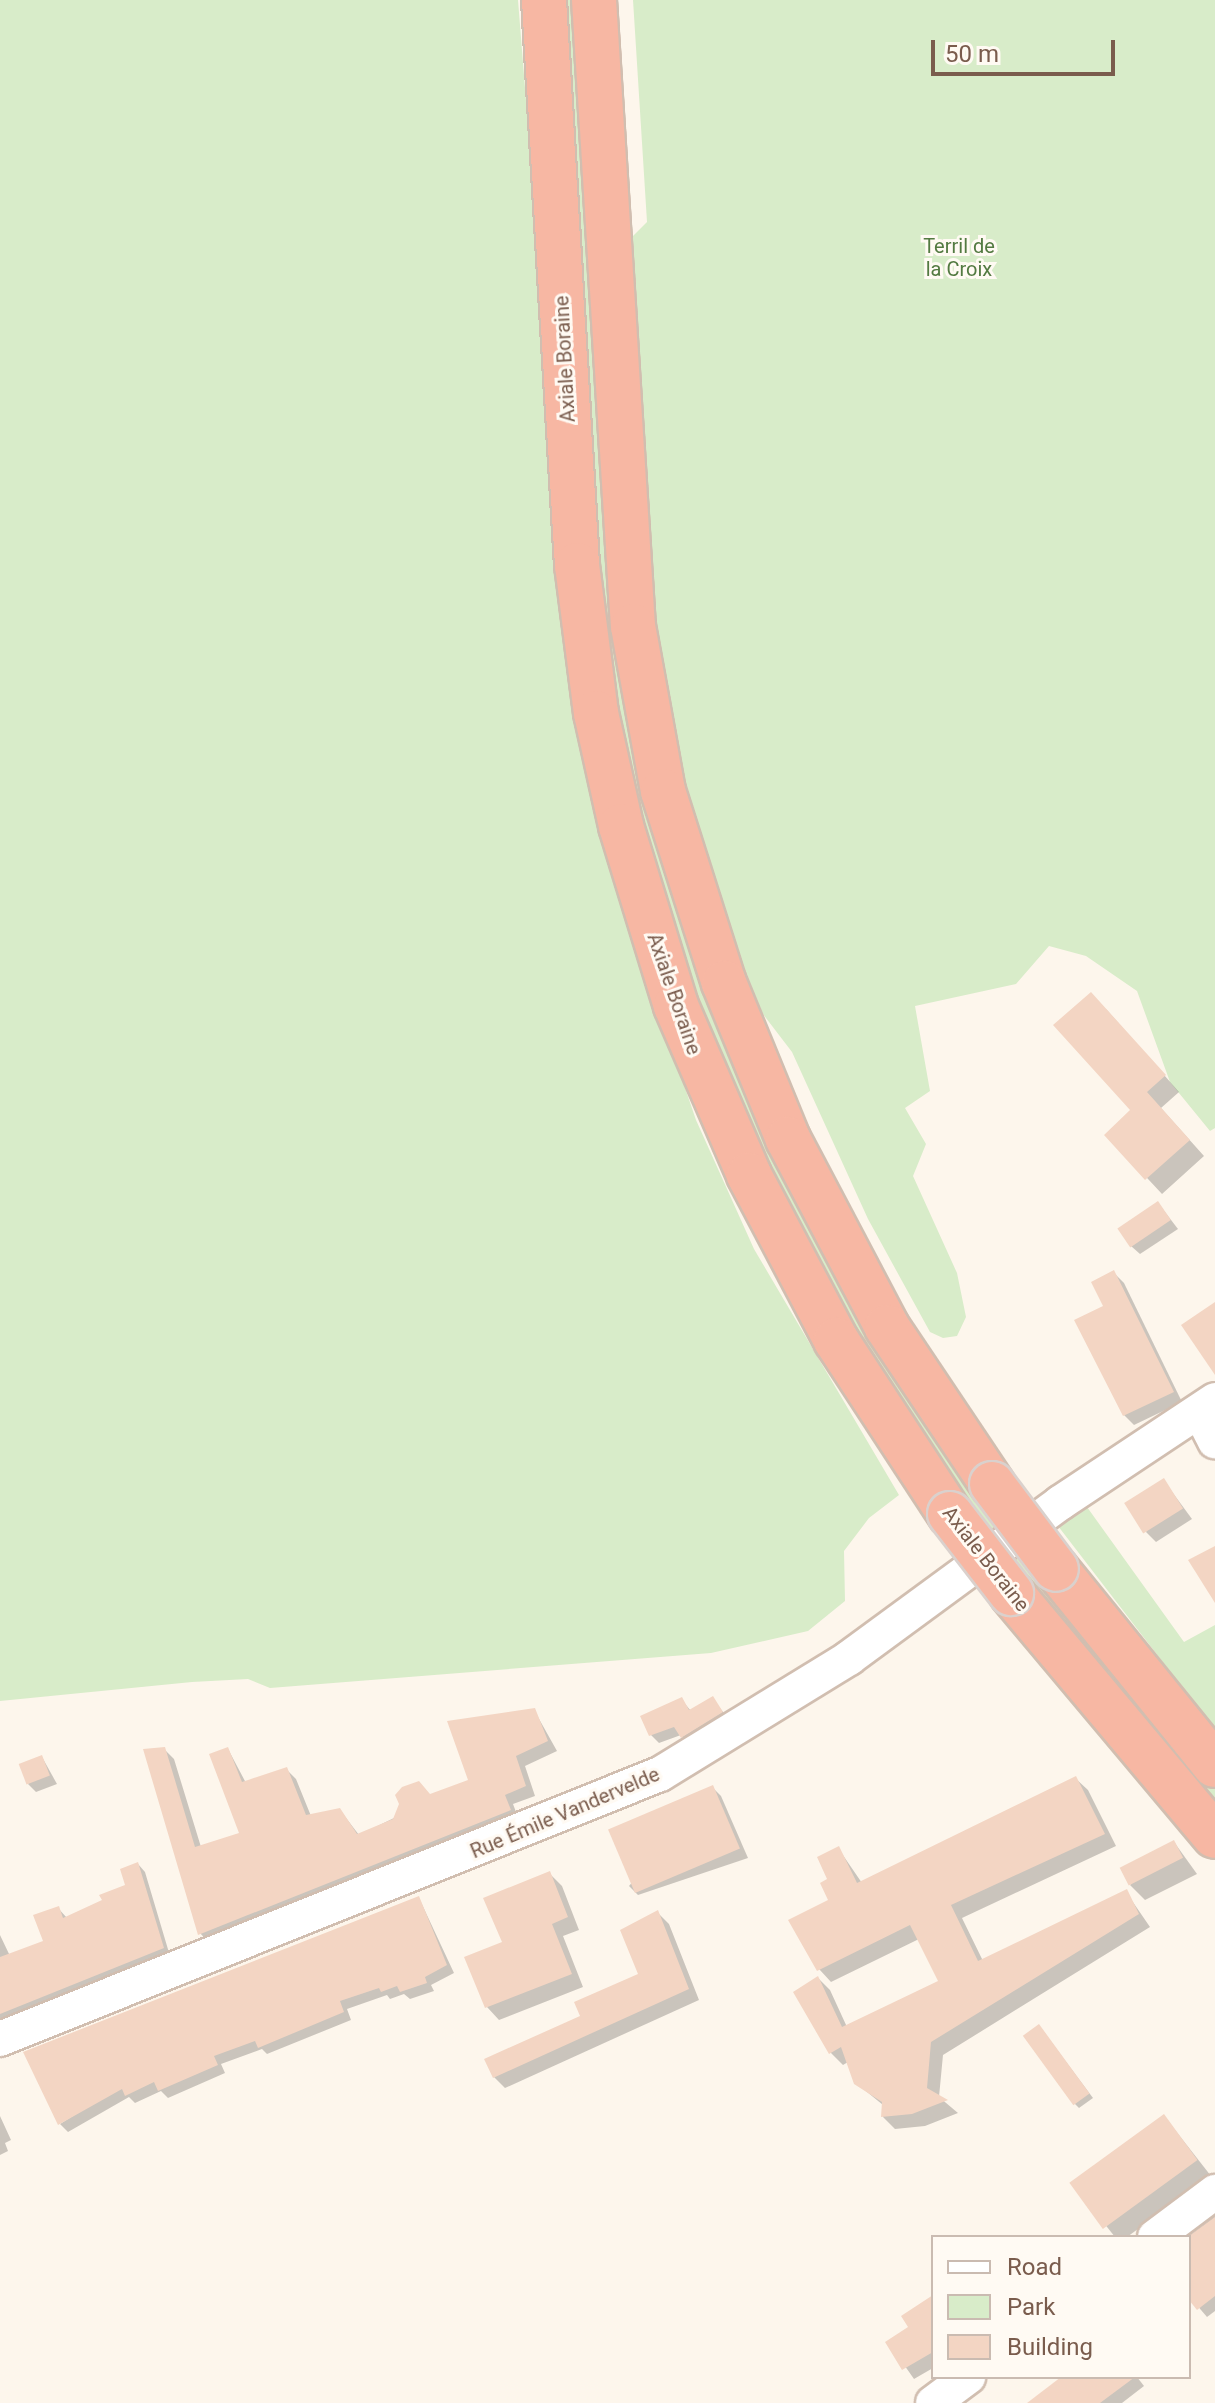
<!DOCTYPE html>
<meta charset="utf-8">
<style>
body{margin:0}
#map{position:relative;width:1215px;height:2403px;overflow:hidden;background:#fdf6ec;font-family:Roboto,sans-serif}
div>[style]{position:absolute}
.green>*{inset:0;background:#d8ecc9}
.shadow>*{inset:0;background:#0003}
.building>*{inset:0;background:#f3d5c3;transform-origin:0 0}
.roads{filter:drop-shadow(2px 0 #d1beb0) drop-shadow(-2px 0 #d1beb0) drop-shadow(0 2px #d1beb0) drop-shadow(0 -2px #d1beb0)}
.minor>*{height:34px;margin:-17px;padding:0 17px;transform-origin:17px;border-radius:17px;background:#fff}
.highway>*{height:44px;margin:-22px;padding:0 22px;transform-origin:22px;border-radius:22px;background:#f7b7a3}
.bridges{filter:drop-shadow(2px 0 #dad1cd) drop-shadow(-2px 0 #dad1cd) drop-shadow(0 2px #dad1cd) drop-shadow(0 -2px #dad1cd)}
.highway-bridge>*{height:44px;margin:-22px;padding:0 22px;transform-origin:22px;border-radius:22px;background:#f7b7a3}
span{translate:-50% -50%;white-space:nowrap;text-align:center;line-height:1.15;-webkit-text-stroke:6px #fffaf3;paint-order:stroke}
.park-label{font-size:20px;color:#537a41}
.street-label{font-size:20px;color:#7a5c4d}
.legend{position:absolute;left:931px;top:2235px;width:260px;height:144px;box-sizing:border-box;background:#fffaf3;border:2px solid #cabbb1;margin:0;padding:10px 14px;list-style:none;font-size:24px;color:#7a5c4d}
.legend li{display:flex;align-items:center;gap:16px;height:40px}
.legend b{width:40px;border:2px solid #cabbb1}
.scale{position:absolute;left:931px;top:40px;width:184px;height:36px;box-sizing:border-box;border:4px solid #7a5c4d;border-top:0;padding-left:10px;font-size:24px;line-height:28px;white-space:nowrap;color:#7a5c4d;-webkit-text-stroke:6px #fffaf3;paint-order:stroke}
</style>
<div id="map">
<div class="green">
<div style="clip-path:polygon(0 0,518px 0,549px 388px,657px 1006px,696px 1120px,754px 1249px,899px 1495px,869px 1518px,844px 1551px,845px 1601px,808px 1631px,711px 1653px,270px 1688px,248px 1679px,192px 1682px,0 1701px)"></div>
<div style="clip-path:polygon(558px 0,581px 0,613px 570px,764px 1119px,1215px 1783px,1215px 1809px,1016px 1576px,864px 1362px,695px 1016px,606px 690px)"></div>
<div style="clip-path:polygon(633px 0,1215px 0,1215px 1128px,1210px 1131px,1170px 1082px,1137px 991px,1086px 956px,1049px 946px,1016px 984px,915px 1006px,930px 1091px,905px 1108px,926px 1144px,913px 1176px,957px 1273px,966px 1317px,957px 1336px,943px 1338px,930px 1332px,868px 1219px,792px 1052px,743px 988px,696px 849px,649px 637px,626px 243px,647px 222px)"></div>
<div style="clip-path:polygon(1087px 1507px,1184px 1642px,1215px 1625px,1215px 1730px,1058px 1526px)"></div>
</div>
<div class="shadow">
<div style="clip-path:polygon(1106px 1009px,1179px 1092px,1161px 1108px,1204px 1156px,1162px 1194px,1107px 1135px,1132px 1110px)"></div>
<div style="clip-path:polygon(1158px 1203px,1178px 1229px,1140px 1254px,1131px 1246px)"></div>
<div style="clip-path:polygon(1114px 1273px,1124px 1283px,1182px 1402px,1134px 1425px,1124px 1415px,1105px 1307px)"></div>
<div style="clip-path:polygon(1164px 1481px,1192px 1519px,1156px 1542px,1146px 1532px)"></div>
<div style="clip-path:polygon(681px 1699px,691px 1711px,713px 1699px,730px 1721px,690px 1745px,681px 1735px,659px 1743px,651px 1735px)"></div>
<div style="clip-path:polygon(534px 1710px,557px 1751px,525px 1766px,535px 1796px,513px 1804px,519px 1820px,209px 1943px,200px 1933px,164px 1749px,174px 1759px,201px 1847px,242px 1834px,228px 1749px,246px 1783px,286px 1769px,296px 1779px,311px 1816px,340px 1810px,359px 1835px,470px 1781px)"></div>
<div style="clip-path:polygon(42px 1757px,57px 1784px,36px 1792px,28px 1784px)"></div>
<div style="clip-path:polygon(1075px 1778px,1088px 1790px,1116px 1846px,962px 1918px,983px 1961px,1126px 1892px,1150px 1927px,943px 2055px,939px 2097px,958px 2113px,925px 2126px,895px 2129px,883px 2117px,883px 2105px,856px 2083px,848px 2062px,843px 2065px,831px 2053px,818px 1978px,830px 1990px,847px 2027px,940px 1981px,919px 1939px,831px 1982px,819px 1969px,838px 1848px,862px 1883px)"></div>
<div style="clip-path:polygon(712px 1787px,721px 1796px,748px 1858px,638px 1895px,629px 1886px)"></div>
<div style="clip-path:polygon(1174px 1842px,1197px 1874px,1145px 1900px,1130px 1885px)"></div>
<div style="clip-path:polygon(138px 1864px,145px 1872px,170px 1956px,0 2024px,0 1935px,10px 1956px,46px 1942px,58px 1908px,67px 1918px,104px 1901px,128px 1886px)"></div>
<div style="clip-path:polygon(549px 1873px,562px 1886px,579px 1930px,563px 1936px,583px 1987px,499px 2020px,487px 2007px,504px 1944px)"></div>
<div style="clip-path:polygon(419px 1898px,454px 1973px,431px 1985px,434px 1991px,410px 1999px,404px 1994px,390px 1999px,387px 1995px,347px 2009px,351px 2020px,267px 2054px,262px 2049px,221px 2064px,225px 2073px,168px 2098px,161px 2091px,135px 2103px,129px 2097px,68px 2132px,60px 2124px)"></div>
<div style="clip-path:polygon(658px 1913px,669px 1924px,699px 2000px,505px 2088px,494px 2077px,640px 1975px)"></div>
<div style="clip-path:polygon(1043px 2031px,1093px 2098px,1079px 2108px,1075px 2104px)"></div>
<div style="clip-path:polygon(0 2116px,11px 2140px,5px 2143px,8px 2151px,0 2155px)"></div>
<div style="clip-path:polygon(1164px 2116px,1211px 2176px,1127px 2237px,1115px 2237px,1072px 2183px)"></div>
<div style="clip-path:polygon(1215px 2216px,1215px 2311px,1207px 2317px,1189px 2296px,1188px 2237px)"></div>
<div style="clip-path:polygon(933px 2298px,933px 2368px,914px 2379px,888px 2342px,910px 2327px)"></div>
<div style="clip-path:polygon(1063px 2377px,1137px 2377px,1144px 2386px,1122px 2403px,1047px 2403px)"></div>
</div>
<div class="building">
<div style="clip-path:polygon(1091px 992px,1166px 1075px,1147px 1092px,1190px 1140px,1145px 1180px,1104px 1135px,1130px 1110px,1053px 1025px)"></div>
<div style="left:1158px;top:1201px;width:23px;height:49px;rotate:56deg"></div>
<div style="clip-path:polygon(1114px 1270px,1174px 1392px,1123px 1416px,1074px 1320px,1103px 1306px,1091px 1282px)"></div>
<div style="clip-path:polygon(1215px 1302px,1215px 1375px,1181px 1325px)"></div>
<div style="left:1164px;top:1478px;width:36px;height:47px;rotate:58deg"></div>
<div style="clip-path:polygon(1215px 1546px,1215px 1603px,1188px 1560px)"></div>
<div style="clip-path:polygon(713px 1696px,723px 1712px,681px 1738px,674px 1727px,649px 1736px,640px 1716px,682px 1697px,689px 1710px)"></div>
<div style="clip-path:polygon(535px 1708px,548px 1741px,516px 1756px,526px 1786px,505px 1795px,511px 1810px,198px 1935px,143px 1749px,165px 1747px,195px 1847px,239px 1833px,209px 1754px,228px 1747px,242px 1782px,287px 1767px,306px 1815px,340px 1808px,357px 1834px,393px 1819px,399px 1804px,395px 1795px,402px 1787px,419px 1781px,430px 1794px,468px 1780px,447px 1721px)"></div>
<div style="left:42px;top:1755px;width:22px;height:25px;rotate:69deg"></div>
<div style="clip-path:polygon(1076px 1776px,1105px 1834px,951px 1905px,978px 1961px,1127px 1889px,1139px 1914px,931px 2042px,927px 2088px,948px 2100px,912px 2114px,881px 2117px,882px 2102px,854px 2084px,841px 2047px,829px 2054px,793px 1992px,818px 1976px,842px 2027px,938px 1981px,910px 1925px,817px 1971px,788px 1920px,828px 1900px,820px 1883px,827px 1879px,817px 1857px,839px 1846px,857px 1883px)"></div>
<div style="left:713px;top:1785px;width:69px;height:114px;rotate:67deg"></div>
<div style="left:1174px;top:1840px;width:20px;height:61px;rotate:63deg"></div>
<div style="clip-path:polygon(138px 1862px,164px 1948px,0 2014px,0 1957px,43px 1941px,33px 1915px,59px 1906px,63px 1918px,102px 1900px,99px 1895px,125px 1885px,120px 1869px)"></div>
<div style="clip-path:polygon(550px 1871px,568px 1917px,552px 1924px,572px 1974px,485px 2008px,464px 1957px,502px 1942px,483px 1898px)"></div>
<div style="clip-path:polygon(419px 1896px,447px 1965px,425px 1977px,427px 1983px,400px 1992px,397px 1986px,381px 1992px,379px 1988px,340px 2001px,344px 2012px,258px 2048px,255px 2041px,214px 2056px,218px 2065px,158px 2091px,154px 2082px,125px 2096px,122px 2089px,58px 2125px,23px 2052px)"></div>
<div style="clip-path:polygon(658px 1910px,689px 1989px,493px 2078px,484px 2059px,580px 2016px,574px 2002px,638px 1974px,620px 1930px)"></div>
<div style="left:1039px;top:2024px;width:86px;height:20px;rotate:54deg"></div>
<div style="left:1164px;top:2114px;width:57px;height:117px;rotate:54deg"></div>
<div style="clip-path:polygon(1215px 2217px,1215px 2296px,1197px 2310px,1189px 2300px,1189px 2236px)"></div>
<div style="clip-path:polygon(933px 2295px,933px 2352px,902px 2370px,885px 2342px,908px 2327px,901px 2316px)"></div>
<div style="clip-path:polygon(1061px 2377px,1135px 2377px,1100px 2403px,1027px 2403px)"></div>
</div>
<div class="roads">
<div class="minor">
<div style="left:1200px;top:1412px;width:33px;rotate:63deg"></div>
<div style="left:0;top:2039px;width:711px;rotate:-21.88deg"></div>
<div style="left:660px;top:1774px;width:222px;rotate:-31.5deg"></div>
<div style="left:849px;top:1658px;width:262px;rotate:-36.3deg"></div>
<div style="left:1060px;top:1503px;width:186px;rotate:-33.6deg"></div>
<div style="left:1155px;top:2237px;width:75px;rotate:-36.9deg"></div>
<div style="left:933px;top:2403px;width:44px;rotate:-36.6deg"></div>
</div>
<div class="highway">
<div style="left:544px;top:0;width:566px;rotate:86.66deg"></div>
<div style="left:577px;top:565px;width:149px;rotate:82.7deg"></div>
<div style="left:596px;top:713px;width:116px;rotate:77.5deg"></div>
<div style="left:621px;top:826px;width:188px;rotate:73deg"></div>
<div style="left:676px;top:1006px;width:184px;rotate:66.6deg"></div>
<div style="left:749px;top:1175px;width:187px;rotate:62.2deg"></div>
<div style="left:836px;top:1340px;width:208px;rotate:56.8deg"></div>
<div style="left:594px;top:0;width:627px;rotate:86.44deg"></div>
<div style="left:633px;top:626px;width:168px;rotate:79.7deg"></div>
<div style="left:663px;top:791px;width:201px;rotate:72.4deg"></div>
<div style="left:724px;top:983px;width:169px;rotate:67.7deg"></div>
<div style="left:788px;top:1139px;width:212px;rotate:62.2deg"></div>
<div style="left:887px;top:1327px;width:189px;rotate:56.2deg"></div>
<div style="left:1056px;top:1569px;width:252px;rotate:51deg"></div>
<div style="left:1011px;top:1593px;width:317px;rotate:50deg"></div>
</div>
</div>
<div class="bridges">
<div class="highway-bridge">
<div style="left:992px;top:1484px;width:106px;rotate:53deg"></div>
<div style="left:950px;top:1514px;width:100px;rotate:52.3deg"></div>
</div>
</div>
<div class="park-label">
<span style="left:959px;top:258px">Terril de<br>la Croix</span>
</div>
<div class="street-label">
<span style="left:565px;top:359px;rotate:-93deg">Axiale Boraine</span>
<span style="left:674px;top:994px;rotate:71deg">Axiale Boraine</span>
<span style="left:986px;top:1559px;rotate:52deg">Axiale Boraine</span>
<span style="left:565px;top:1813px;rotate:-23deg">Rue Émile Vandervelde</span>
</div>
<ul class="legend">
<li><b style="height:10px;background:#fff"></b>Road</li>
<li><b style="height:22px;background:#d8ecc9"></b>Park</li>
<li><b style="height:22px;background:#f3d5c3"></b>Building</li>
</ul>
<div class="scale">50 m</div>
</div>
